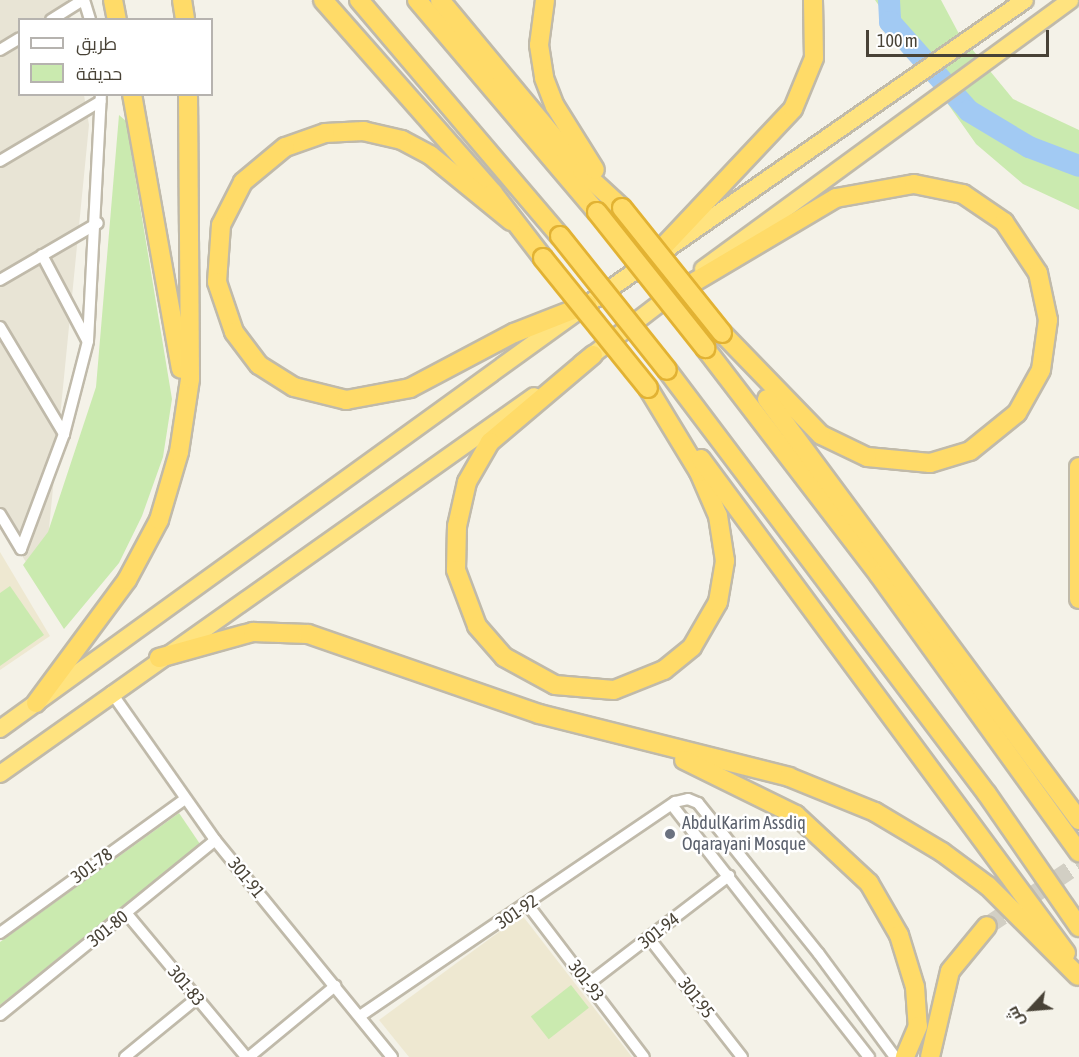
<!DOCTYPE html>
<meta charset="utf-8">
<style>
body{margin:0}
#map{position:relative;width:1079px;height:1057px;overflow:hidden;background:#f4f2e8;font-family:"Asap Condensed",Cairo,sans-serif}
div>[style]{position:absolute}
.residential>*{inset:0;background:#e8e4d5}
.education>*{inset:0;background:#eee8d1}
.green>*{inset:0;background:#caeaaf;transform-origin:0 0}
.river>*{height:22px;margin:-11px;padding:0 11px;transform-origin:11px;border-radius:11px;background:#a2caf3}
.motorway-tunnel>*{height:18px;margin-top:-9px;transform-origin:0;background:repeating-linear-gradient(90deg,#d2cfc4 0 18px,transparent 0 27px)}
.roads{filter:drop-shadow(2px 0 #c0baaa) drop-shadow(-2px 0 #c0baaa) drop-shadow(0 2px #c0baaa) drop-shadow(0 -2px #c0baaa)}
.minor>*{height:10px;margin:-5px;padding:0 5px;transform-origin:5px;border-radius:5px;background:#fff}
.trunk>*{height:16px;margin:-8px;padding:0 8px;transform-origin:8px;border-radius:8px;background:#ffe37f}
.motorway>*{height:18px;margin:-9px;padding:0 9px;transform-origin:9px;border-radius:9px;background:#ffdb68}
.bridges{filter:drop-shadow(2px 0 #e2b233) drop-shadow(-2px 0 #e2b233) drop-shadow(0 2px #e2b233) drop-shadow(0 -2px #e2b233)}
.motorway-bridge>*{height:18px;margin:-9px;padding:0 9px;transform-origin:9px;border-radius:9px;background:#ffdb68}
.dots>*{width:16px;height:16px;translate:-50% -50%;box-sizing:border-box;border:3px solid #fff;border-radius:50%}
span{translate:-50% -50%;white-space:nowrap;text-align:center;line-height:1.15;-webkit-text-stroke:5px #fff;paint-order:stroke}
.worship-label{font-size:18px;color:#5b616d}
.left{translate:0 -50%;text-align:left}
.street-label{font-size:18px;color:#484236}
.legend{position:absolute;left:18px;top:18px;width:195px;height:78px;box-sizing:border-box;background:#fff;border:2px solid #b6b3af;margin:0;padding:8px 10px;list-style:none;font-size:18px;color:#484236}
.legend li{display:flex;align-items:center;gap:12px;height:30px}
.legend b{width:30px;border:2px solid #b6b3af}
.north{position:absolute;left:1001px;top:979px;width:60px;height:60px;-webkit-text-stroke:4px #fff;paint-order:stroke;rotate:244deg;font-size:16px;font-weight:700;line-height:24px;text-align:center;color:#484236}
.north::after{content:'';display:block;margin:auto;width:21px;height:27px;background:#484236;clip-path:polygon(50% 0,100% 100%,50% 72%,0 100%)}
.scale{position:absolute;left:866px;top:30px;width:183px;height:27px;box-sizing:border-box;border:3px solid #484236;border-top:0;padding-left:8px;font-size:18px;line-height:21px;white-space:nowrap;color:#484236;-webkit-text-stroke:4px #fff;paint-order:stroke}
</style>
<div id="map">
<div class="residential">
<div style="clip-path:polygon(0 0,67px 0,71px 19px,20px 20px,20px 94px,84px 95px,89px 125px,43px 589px,0 521px)"></div>
</div>
<div class="education">
<div style="clip-path:polygon(0 552px,50px 636px,0 670px)"></div>
<div style="clip-path:polygon(522px 915px,632px 1057px,409px 1057px,379px 1020px)"></div>
</div>
<div class="green">
<div style="clip-path:polygon(875px 0,941px 0,958px 32px,1013px 99px,1079px 130px,1079px 210px,1023px 184px,976px 144px)"></div>
<div style="clip-path:polygon(119px 115px,126px 121px,172px 399px,163px 457px,142px 516px,119px 563px,64px 629px,23px 565px,48px 532px,96px 387px)"></div>
<div style="clip-path:polygon(10px 586px,44px 635px,0 666px,0 593px)"></div>
<div style="clip-path:polygon(179px 813px,200px 844px,0 1005px,0 942px)"></div>
<div style="left:571px;top:985px;width:29px;height:51px;rotate:52deg"></div>
</div>
<div class="river">
<div style="left:889px;top:0;width:22px;rotate:87deg"></div>
<div style="left:890px;top:22px;width:119px;rotate:48.4deg"></div>
<div style="left:969px;top:111px;width:70px;rotate:31deg"></div>
<div style="left:1029px;top:147px;width:53px;rotate:20.8deg"></div>
</div>
<div class="motorway-tunnel">
<div style="left:987px;top:926px;width:111px;rotate:-34deg"></div>
</div>
<div class="roads">
<div class="minor">
<div style="left:84px;top:0;width:21px;rotate:73deg"></div>
<div style="left:51px;top:20px;width:38px;rotate:-32deg"></div>
<div style="left:0;top:50px;width:23px;rotate:-31deg"></div>
<div style="left:0;top:161px;width:117px;rotate:-30.7deg"></div>
<div style="left:42px;top:255px;width:96px;rotate:62.1deg"></div>
<div style="left:0;top:280px;width:113px;rotate:-30.2deg"></div>
<div style="left:0;top:327px;width:125px;rotate:59.1deg"></div>
<div style="left:0;top:514px;width:41px;rotate:59deg"></div>
<div style="left:21px;top:549px;width:123px;rotate:-69.5deg"></div>
<div style="left:64px;top:434px;width:96px;rotate:-75.5deg"></div>
<div style="left:88px;top:341px;width:247px;rotate:-87deg"></div>
<div style="left:111px;top:692px;width:181px;rotate:54.9deg"></div>
<div style="left:215px;top:840px;width:280px;rotate:50.8deg"></div>
<div style="left:672px;top:805px;width:320px;rotate:52deg"></div>
<div style="left:528px;top:905px;width:191px;rotate:52.7deg"></div>
<div style="left:127px;top:914px;width:186px;rotate:50.2deg"></div>
<div style="left:0;top:933px;width:228px;rotate:-35.9deg"></div>
<div style="left:649px;top:938px;width:151px;rotate:52deg"></div>
<div style="left:588px;top:984px;width:178px;rotate:-37.5deg"></div>
<div style="left:0;top:1015px;width:277px;rotate:-39.1deg"></div>
<div style="left:360px;top:1016px;width:381px;rotate:-34.2deg"></div>
<div style="left:675px;top:802px;width:13px;rotate:-13deg"></div>
<div style="left:688px;top:799px;width:11px;rotate:22deg"></div>
<div style="left:698px;top:803px;width:193px;rotate:51.3deg"></div>
<div style="left:819px;top:954px;width:128px;rotate:53.6deg"></div>
<div style="left:125px;top:1057px;width:93px;rotate:-39.3deg"></div>
<div style="left:249px;top:1057px;width:112px;rotate:-39.5deg"></div>
</div>
<div class="trunk">
<div style="left:703px;top:269px;width:455px;rotate:-36.2deg"></div>
<div style="left:582px;top:363px;width:118px;rotate:-37.5deg"></div>
<div style="left:0;top:729px;width:726px;rotate:-35.86deg"></div>
<div style="left:588px;top:304px;width:532px;rotate:-34.82deg"></div>
<div style="left:0;top:774px;width:654px;rotate:-35.29deg"></div>
</div>
<div class="motorway">
<div style="left:113px;top:0;width:20px;rotate:79deg"></div>
<div style="left:182px;top:0;width:20px;rotate:81deg"></div>
<div style="left:323px;top:0;width:257px;rotate:48.6deg"></div>
<div style="left:493px;top:193px;width:82px;rotate:52.4deg"></div>
<div style="left:359px;top:0;width:310px;rotate:49.6deg"></div>
<div style="left:417px;top:0;width:278px;rotate:49.7deg"></div>
<div style="left:440px;top:0;width:222px;rotate:50.3deg"></div>
<div style="left:582px;top:171px;width:54px;rotate:42.8deg"></div>
<div style="left:545px;top:0;width:45px;rotate:97.6deg"></div>
<div style="left:539px;top:45px;width:33px;rotate:81deg"></div>
<div style="left:544px;top:78px;width:30px;rotate:69deg"></div>
<div style="left:555px;top:106px;width:75px;rotate:58deg"></div>
<div style="left:132px;top:94px;width:279px;rotate:79.9deg"></div>
<div style="left:511px;top:221px;width:104px;rotate:-140.8deg"></div>
<div style="left:430px;top:155px;width:32px;rotate:-152deg"></div>
<div style="left:402px;top:140px;width:39px;rotate:-167deg"></div>
<div style="left:364px;top:131px;width:39px;rotate:177deg"></div>
<div style="left:325px;top:133px;width:42px;rotate:160.7deg"></div>
<div style="left:285px;top:147px;width:55px;rotate:140.2deg"></div>
<div style="left:243px;top:182px;width:48px;rotate:117.1deg"></div>
<div style="left:221px;top:225px;width:57px;rotate:94deg"></div>
<div style="left:217px;top:282px;width:53px;rotate:71.2deg"></div>
<div style="left:234px;top:332px;width:41px;rotate:52.9deg"></div>
<div style="left:259px;top:365px;width:41px;rotate:32.2deg"></div>
<div style="left:294px;top:387px;width:54px;rotate:14deg"></div>
<div style="left:346px;top:400px;width:65px;rotate:-10.6deg"></div>
<div style="left:410px;top:388px;width:118px;rotate:-27.9deg"></div>
<div style="left:514px;top:333px;width:79px;rotate:-21.4deg"></div>
<div style="left:646px;top:265px;width:214px;rotate:-46.7deg"></div>
<div style="left:793px;top:109px;width:55px;rotate:-67.6deg"></div>
<div style="left:814px;top:58px;width:58px;rotate:-91deg"></div>
<div style="left:669px;top:297px;width:194px;rotate:-30.7deg"></div>
<div style="left:836px;top:198px;width:79px;rotate:-10.2deg"></div>
<div style="left:914px;top:184px;width:50px;rotate:11.5deg"></div>
<div style="left:963px;top:194px;width:50px;rotate:34.3deg"></div>
<div style="left:1004px;top:222px;width:61px;rotate:56.3deg"></div>
<div style="left:1038px;top:273px;width:48px;rotate:78deg"></div>
<div style="left:1048px;top:320px;width:50px;rotate:98deg"></div>
<div style="left:1041px;top:370px;width:49px;rotate:119.2deg"></div>
<div style="left:1017px;top:413px;width:60px;rotate:141deg"></div>
<div style="left:970px;top:451px;width:42px;rotate:163.3deg"></div>
<div style="left:930px;top:463px;width:63px;rotate:-174.6deg"></div>
<div style="left:867px;top:457px;width:51px;rotate:-154.4deg"></div>
<div style="left:821px;top:435px;width:142px;rotate:-134.1deg"></div>
<div style="left:705px;top:348px;width:286px;rotate:52.5deg"></div>
<div style="left:879px;top:575px;width:342px;rotate:54.2deg"></div>
<div style="left:593px;top:355px;width:135px;rotate:139.8deg"></div>
<div style="left:490px;top:442px;width:46px;rotate:119.9deg"></div>
<div style="left:467px;top:482px;width:45px;rotate:102.8deg"></div>
<div style="left:457px;top:526px;width:44px;rotate:91.3deg"></div>
<div style="left:456px;top:570px;width:60px;rotate:69.4deg"></div>
<div style="left:477px;top:626px;width:41px;rotate:48.9deg"></div>
<div style="left:504px;top:657px;width:58px;rotate:28.8deg"></div>
<div style="left:555px;top:685px;width:59px;rotate:4.8deg"></div>
<div style="left:614px;top:690px;width:54px;rotate:-21.8deg"></div>
<div style="left:664px;top:670px;width:36px;rotate:-39deg"></div>
<div style="left:692px;top:647px;width:52px;rotate:-60deg"></div>
<div style="left:718px;top:602px;width:42px;rotate:-80.3deg"></div>
<div style="left:725px;top:561px;width:46px;rotate:-98.8deg"></div>
<div style="left:718px;top:516px;width:48px;rotate:-113.4deg"></div>
<div style="left:699px;top:472px;width:98px;rotate:-121.3deg"></div>
<div style="left:667px;top:370px;width:531px;rotate:52.96deg"></div>
<div style="left:987px;top:794px;width:162px;rotate:55.3deg"></div>
<div style="left:767px;top:399px;width:524px;rotate:53.46deg"></div>
<div style="left:701px;top:459px;width:614px;rotate:53.54deg"></div>
<div style="left:1079px;top:467px;width:132px;rotate:90deg"></div>
<div style="left:159px;top:658px;width:98px;rotate:-15.5deg"></div>
<div style="left:253px;top:632px;width:55px;rotate:2.1deg"></div>
<div style="left:308px;top:634px;width:244px;rotate:19.1deg"></div>
<div style="left:539px;top:714px;width:258px;rotate:14.1deg"></div>
<div style="left:789px;top:777px;width:93px;rotate:22.1deg"></div>
<div style="left:875px;top:812px;width:78px;rotate:30.8deg"></div>
<div style="left:942px;top:852px;width:57px;rotate:36.5deg"></div>
<div style="left:988px;top:886px;width:127px;rotate:45deg"></div>
<div style="left:36px;top:703px;width:153px;rotate:-53.5deg"></div>
<div style="left:127px;top:580px;width:68px;rotate:-61.9deg"></div>
<div style="left:159px;top:520px;width:71px;rotate:-73.6deg"></div>
<div style="left:179px;top:452px;width:74px;rotate:-81.4deg"></div>
<div style="left:190px;top:379px;width:285px;rotate:-90.4deg"></div>
<div style="left:684px;top:760px;width:125px;rotate:26.2deg"></div>
<div style="left:796px;top:815px;width:100px;rotate:43deg"></div>
<div style="left:869px;top:883px;width:60px;rotate:60deg"></div>
<div style="left:899px;top:935px;width:54px;rotate:72.9deg"></div>
<div style="left:915px;top:987px;width:39px;rotate:86deg"></div>
<div style="left:918px;top:1026px;width:34px;rotate:113deg"></div>
<div style="left:930px;top:1057px;width:88px;rotate:-76.9deg"></div>
<div style="left:950px;top:971px;width:58px;rotate:-50.6deg"></div>
</div>
</div>
<div class="bridges">
<div class="motorway-bridge">
<div style="left:622px;top:208px;width:160px;rotate:51.3deg"></div>
<div style="left:597px;top:212px;width:174px;rotate:51.5deg"></div>
<div style="left:560px;top:236px;width:171px;rotate:51.4deg"></div>
<div style="left:543px;top:258px;width:167px;rotate:51.1deg"></div>
</div>
</div>
<div class="dots">
<div style="left:670px;top:834px;background:#6b7280"></div>
</div>
<div class="worship-label">
<span class="left" style="left:682px;top:834px">AbdulKarim Assdiq<br>Oqarayani Mosque</span>
</div>
<div class="street-label">
<span style="left:92px;top:866px;rotate:-36deg">301-78</span>
<span style="left:246px;top:878px;rotate:51deg">301-91</span>
<span style="left:517px;top:912px;rotate:-34deg">301-92</span>
<span style="left:108px;top:929px;rotate:-39deg">301-80</span>
<span style="left:659px;top:931px;rotate:-38deg">301-94</span>
<span style="left:586px;top:981px;rotate:53deg">301-93</span>
<span style="left:186px;top:986px;rotate:50deg">301-83</span>
<span style="left:696px;top:998px;rotate:52deg">301-95</span>
</div>
<ul class="legend">
<li><b style="height:8px;background:#fff"></b>طريق</li>
<li><b style="height:16px;background:#caeaaf"></b>حديقة</li>
</ul>
<div class="north">ش</div>
<div class="scale">100 m</div>
</div>
